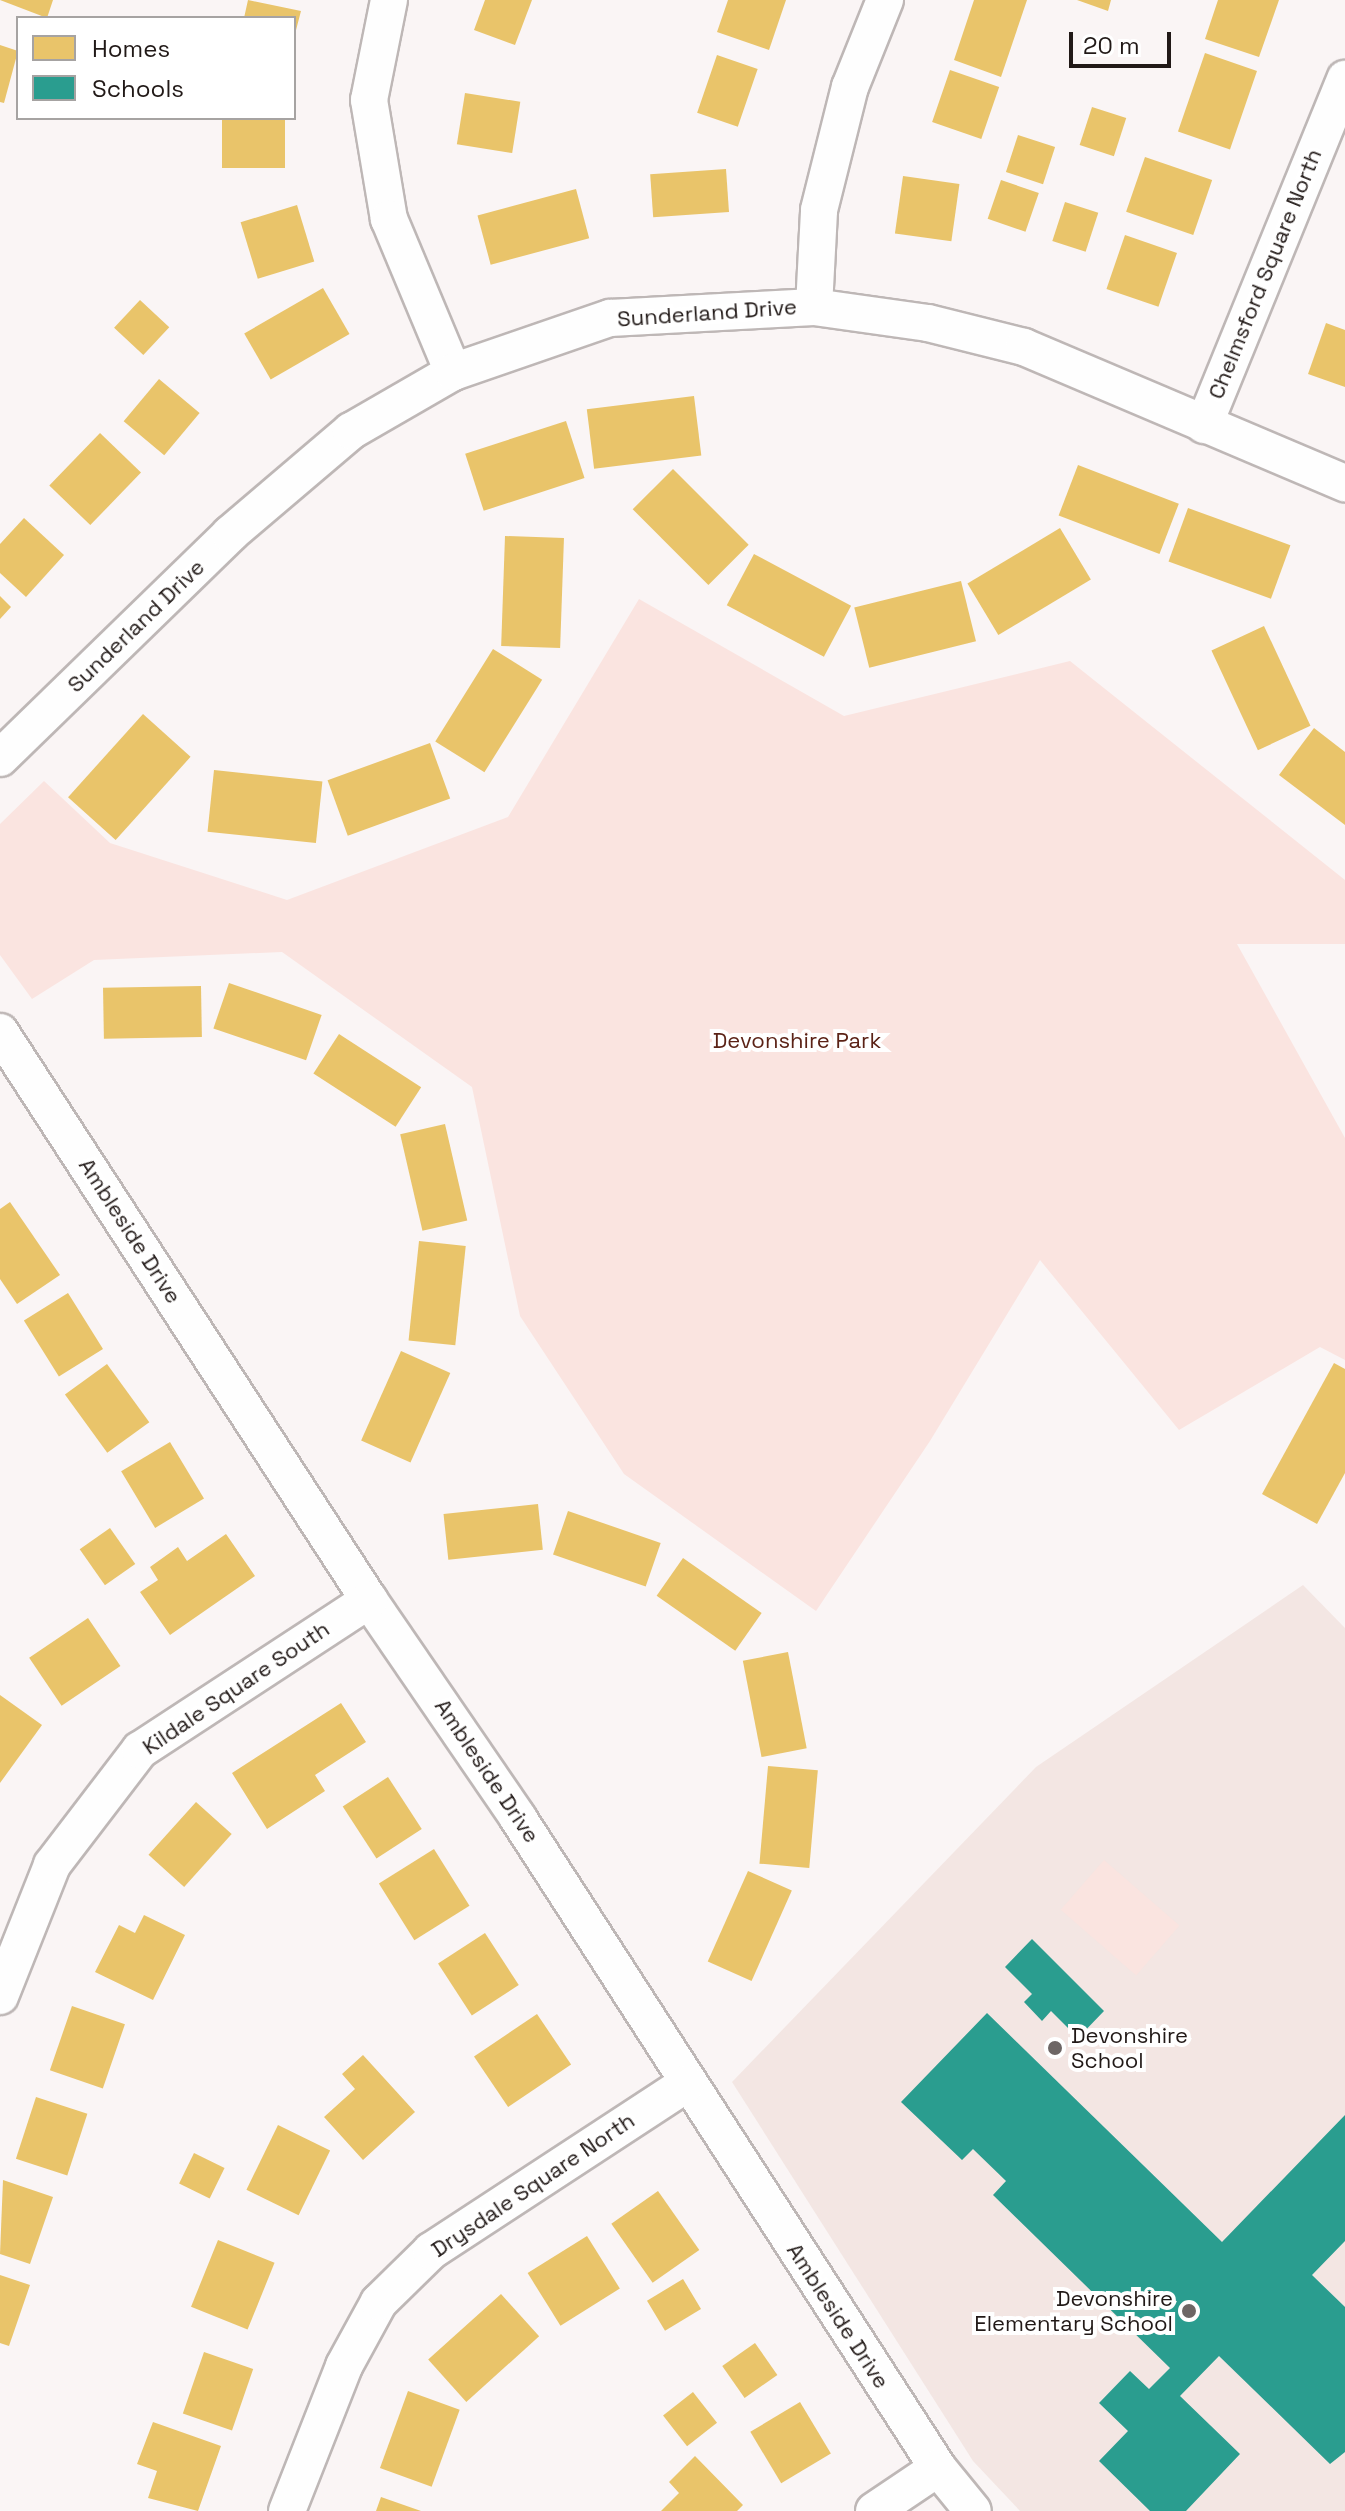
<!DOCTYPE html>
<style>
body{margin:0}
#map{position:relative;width:1345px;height:2511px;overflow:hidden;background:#faf5f5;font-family:"Space Grotesk",sans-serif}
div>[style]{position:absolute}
.built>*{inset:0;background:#f3e6e3}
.green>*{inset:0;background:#fae4e0;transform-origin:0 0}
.homes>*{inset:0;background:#e9c46a;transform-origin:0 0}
.schools>*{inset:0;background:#2a9d8f}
.roads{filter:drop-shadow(2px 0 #beb7b6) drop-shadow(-2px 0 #beb7b6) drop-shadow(0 2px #beb7b6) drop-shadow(0 -2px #beb7b6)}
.street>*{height:36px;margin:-18px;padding:0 18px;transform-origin:18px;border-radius:18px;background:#fefefe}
.dots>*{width:22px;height:22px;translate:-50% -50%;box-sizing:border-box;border:4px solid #fff;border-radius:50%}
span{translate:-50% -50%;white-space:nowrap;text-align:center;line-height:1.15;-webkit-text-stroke:8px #fff;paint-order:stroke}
.street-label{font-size:22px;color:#211917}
.park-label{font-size:22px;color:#5b2216}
.poi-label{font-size:22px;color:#211917}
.left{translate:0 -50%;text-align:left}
.right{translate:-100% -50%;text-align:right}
.legend{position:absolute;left:16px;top:16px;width:280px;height:104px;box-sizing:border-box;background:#fff;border:2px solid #a6a3a2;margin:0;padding:10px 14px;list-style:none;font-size:24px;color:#211917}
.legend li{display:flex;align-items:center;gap:16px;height:40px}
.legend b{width:40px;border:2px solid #a6a3a2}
.scale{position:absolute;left:1069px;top:32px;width:102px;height:36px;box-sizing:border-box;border:4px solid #211917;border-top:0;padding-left:10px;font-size:24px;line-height:28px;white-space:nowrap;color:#211917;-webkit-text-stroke:6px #fff;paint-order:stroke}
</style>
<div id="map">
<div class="built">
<div style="clip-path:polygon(1303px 1585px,1345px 1628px,1345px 2511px,1020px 2511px,973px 2461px,732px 2082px,1036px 1767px)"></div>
</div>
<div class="green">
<div style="clip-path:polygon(639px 599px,844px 716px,1070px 661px,1345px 880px,1345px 944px,1237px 944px,1345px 1138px,1345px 1360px,1320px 1347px,1179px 1430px,1040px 1260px,930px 1441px,816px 1611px,624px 1474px,520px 1316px,472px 1087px,282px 952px,94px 960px,32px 999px,0 955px,0 824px,44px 781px,110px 843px,287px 900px,508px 817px)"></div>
<div style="left:1104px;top:1860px;width:100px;height:66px;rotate:41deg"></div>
</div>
<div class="homes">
<div style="clip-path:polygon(0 0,53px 0,47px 18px)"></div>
<div style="clip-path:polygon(248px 0,301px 11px,295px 34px,294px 18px,244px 18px)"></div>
<div style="clip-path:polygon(485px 0,532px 0,515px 45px,474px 30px)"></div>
<div style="clip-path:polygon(728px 0,786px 0,769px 50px,717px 32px)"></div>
<div style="clip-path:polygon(974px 0,1027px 0,1001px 77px,954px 60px)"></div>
<div style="clip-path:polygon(1077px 0,1111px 0,1108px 11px)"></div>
<div style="clip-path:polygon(1218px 0,1279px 0,1259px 57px,1205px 39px)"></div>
<div style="clip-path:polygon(0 45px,18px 51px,4px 103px,0 102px)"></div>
<div style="left:1205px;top:53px;width:55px;height:83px;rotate:19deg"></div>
<div style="left:717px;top:55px;width:43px;height:61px;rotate:19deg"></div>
<div style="left:950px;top:70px;width:52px;height:55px;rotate:19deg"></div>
<div style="left:465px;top:93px;width:56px;height:52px;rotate:9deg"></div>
<div style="left:1092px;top:107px;width:36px;height:40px;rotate:18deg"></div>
<div style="left:222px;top:118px;width:63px;height:50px"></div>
<div style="left:1018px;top:135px;width:39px;height:39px;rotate:18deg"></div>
<div style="left:1145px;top:157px;width:71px;height:58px;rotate:19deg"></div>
<div style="left:726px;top:169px;width:43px;height:76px;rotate:86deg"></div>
<div style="left:903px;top:176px;width:57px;height:58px;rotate:8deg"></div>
<div style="left:1001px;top:180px;width:40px;height:41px;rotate:19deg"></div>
<div style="left:576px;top:189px;width:51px;height:102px;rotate:75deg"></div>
<div style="left:1065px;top:202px;width:35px;height:41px;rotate:18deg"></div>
<div style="left:297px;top:205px;width:59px;height:59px;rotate:73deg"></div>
<div style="left:1125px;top:235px;width:55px;height:57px;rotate:19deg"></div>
<div style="left:323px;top:288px;width:53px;height:91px;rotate:60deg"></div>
<div style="left:140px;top:300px;width:40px;height:38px;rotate:43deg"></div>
<div style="clip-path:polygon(1326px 323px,1345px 330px,1345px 387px,1308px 374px)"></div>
<div style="left:159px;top:379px;width:53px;height:55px;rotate:40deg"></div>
<div style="left:694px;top:396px;width:60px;height:108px;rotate:83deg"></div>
<div style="left:566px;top:421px;width:60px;height:106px;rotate:72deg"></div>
<div style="left:100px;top:433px;width:57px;height:73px;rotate:44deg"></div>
<div style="left:1078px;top:465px;width:108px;height:54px;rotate:21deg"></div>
<div style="left:673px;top:469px;width:107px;height:57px;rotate:45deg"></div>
<div style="left:1188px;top:508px;width:109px;height:57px;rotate:20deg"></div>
<div style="clip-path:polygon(24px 518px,64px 555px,26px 597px,0 573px,0 544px)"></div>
<div style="left:1060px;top:528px;width:60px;height:108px;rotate:59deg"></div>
<div style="left:505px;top:536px;width:59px;height:110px;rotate:2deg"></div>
<div style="left:754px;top:554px;width:110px;height:58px;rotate:28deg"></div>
<div style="left:961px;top:581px;width:62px;height:110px;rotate:76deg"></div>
<div style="clip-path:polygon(0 596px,11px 607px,0 619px)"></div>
<div style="left:1264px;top:626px;width:110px;height:58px;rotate:65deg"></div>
<div style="left:493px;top:649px;width:58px;height:109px;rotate:32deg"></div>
<div style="left:143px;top:714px;width:64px;height:112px;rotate:42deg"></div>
<div style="clip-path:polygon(1314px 728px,1345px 752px,1345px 825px,1279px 775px)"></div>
<div style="left:430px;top:743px;width:59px;height:109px;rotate:70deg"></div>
<div style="left:214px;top:770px;width:109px;height:62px;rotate:6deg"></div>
<div style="left:229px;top:983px;width:98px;height:48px;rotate:19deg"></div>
<div style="left:201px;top:986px;width:51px;height:98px;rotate:89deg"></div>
<div style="left:339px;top:1034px;width:98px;height:47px;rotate:33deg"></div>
<div style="left:445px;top:1124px;width:99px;height:46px;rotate:77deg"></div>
<div style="clip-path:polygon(10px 1202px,60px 1275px,17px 1304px,0 1279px,0 1209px)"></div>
<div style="left:419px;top:1241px;width:47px;height:100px;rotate:6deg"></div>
<div style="left:68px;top:1293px;width:66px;height:52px;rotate:58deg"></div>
<div style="left:401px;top:1351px;width:54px;height:98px;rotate:24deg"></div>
<div style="clip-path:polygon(1334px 1363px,1345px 1369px,1345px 1473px,1317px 1524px,1262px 1494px)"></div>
<div style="left:107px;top:1364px;width:72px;height:52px;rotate:54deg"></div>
<div style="left:170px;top:1442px;width:66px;height:57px;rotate:59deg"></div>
<div style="left:538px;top:1504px;width:46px;height:95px;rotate:84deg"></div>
<div style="left:568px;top:1511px;width:98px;height:46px;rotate:19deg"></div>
<div style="left:110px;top:1528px;width:44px;height:37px;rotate:55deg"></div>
<div style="clip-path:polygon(226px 1534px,255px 1576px,170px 1635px,140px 1592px,158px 1580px,150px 1567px,178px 1547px,187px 1561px)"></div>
<div style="left:683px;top:1558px;width:96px;height:46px;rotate:35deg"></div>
<div style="left:88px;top:1618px;width:58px;height:71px;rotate:56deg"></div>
<div style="left:788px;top:1652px;width:98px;height:46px;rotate:79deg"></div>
<div style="clip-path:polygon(0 1695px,42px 1725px,0 1783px)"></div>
<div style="clip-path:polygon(341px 1703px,366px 1742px,315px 1775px,325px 1791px,267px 1829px,232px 1773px)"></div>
<div style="left:768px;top:1766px;width:50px;height:98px;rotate:5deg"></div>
<div style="left:388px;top:1777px;width:62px;height:54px;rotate:57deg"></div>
<div style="left:196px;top:1802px;width:48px;height:71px;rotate:42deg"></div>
<div style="left:434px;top:1849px;width:67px;height:65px;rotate:58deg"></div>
<div style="left:748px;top:1871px;width:48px;height:99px;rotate:24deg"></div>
<div style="clip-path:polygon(144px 1915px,185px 1935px,153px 2000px,95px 1972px,119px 1925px,135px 1933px)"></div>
<div style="left:485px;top:1933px;width:62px;height:56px;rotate:57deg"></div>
<div style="left:72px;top:2006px;width:56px;height:68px;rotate:19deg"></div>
<div style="left:537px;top:2014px;width:61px;height:76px;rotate:56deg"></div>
<div style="clip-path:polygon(363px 2055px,415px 2112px,363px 2160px,324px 2117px,355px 2089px,342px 2074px)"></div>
<div style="left:36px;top:2097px;width:54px;height:65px;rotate:18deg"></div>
<div style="left:278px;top:2125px;width:58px;height:72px;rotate:26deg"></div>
<div style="left:194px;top:2153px;width:34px;height:34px;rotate:26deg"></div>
<div style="clip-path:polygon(3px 2180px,53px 2197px,30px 2264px,0 2254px)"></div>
<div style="left:658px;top:2191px;width:72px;height:57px;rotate:55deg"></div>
<div style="left:587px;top:2236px;width:62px;height:70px;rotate:58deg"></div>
<div style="left:218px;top:2240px;width:61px;height:72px;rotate:22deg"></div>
<div style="clip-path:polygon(0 2275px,30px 2285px,9px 2346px,0 2343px)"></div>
<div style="left:683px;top:2279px;width:35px;height:42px;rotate:59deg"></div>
<div style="left:501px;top:2294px;width:57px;height:98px;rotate:48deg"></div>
<div style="left:755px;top:2343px;width:39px;height:40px;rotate:55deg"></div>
<div style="left:204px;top:2352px;width:52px;height:65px;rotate:19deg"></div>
<div style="left:408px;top:2391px;width:55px;height:82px;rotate:20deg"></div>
<div style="left:693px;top:2392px;width:39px;height:38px;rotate:52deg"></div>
<div style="left:800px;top:2402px;width:60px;height:58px;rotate:59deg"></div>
<div style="clip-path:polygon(153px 2422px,221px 2446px,198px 2511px,148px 2498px,157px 2471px,137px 2464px)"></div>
<div style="clip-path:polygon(695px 2456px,743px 2505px,737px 2511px,661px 2511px,679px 2493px,669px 2482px)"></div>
<div style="clip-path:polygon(381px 2497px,421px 2511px,376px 2511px)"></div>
</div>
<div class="schools">
<div style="clip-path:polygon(1032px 1939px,1104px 2011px,1078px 2038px,1051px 2011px,1042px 2021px,1024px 2002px,1032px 1994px,1005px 1967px)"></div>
<div style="clip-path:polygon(987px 2013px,1222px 2242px,1345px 2115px,1345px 2241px,1312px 2275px,1345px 2307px,1345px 2452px,1330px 2464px,1219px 2356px,1180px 2396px,1240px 2454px,1186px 2511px,1150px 2511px,1099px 2461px,1128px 2431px,1099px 2403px,1130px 2371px,1149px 2389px,1170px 2368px,993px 2195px,1006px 2181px,973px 2149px,962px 2160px,901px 2102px)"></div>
</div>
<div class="roads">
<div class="street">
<div style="left:389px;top:0;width:102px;rotate:101.3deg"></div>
<div style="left:369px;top:100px;width:121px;rotate:80.5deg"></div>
<div style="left:389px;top:219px;width:166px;rotate:67.3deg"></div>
<div style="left:814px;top:307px;width:97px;rotate:-87deg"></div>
<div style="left:819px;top:210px;width:127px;rotate:-75.9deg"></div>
<div style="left:850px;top:87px;width:94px;rotate:-68.1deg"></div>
<div style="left:1204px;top:425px;width:374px;rotate:-67.8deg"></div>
<div style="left:0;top:758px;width:321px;rotate:-44.2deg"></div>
<div style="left:230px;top:534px;width:159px;rotate:-40.4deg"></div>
<div style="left:351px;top:431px;width:118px;rotate:-30deg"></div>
<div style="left:453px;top:372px;width:166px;rotate:-19deg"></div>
<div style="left:610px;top:318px;width:204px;rotate:-3.1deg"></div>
<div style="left:814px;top:307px;width:115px;rotate:8deg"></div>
<div style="left:928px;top:323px;width:99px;rotate:14deg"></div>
<div style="left:1024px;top:347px;width:349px;rotate:23deg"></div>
<div style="left:0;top:1032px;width:677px;rotate:56.99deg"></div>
<div style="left:369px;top:1600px;width:264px;rotate:55.6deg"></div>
<div style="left:518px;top:1818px;width:774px;rotate:57.13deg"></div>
<div style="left:938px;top:2468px;width:55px;rotate:50.9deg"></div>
<div style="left:0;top:1996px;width:141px;rotate:-68.3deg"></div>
<div style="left:52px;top:1865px;width:145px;rotate:-52.6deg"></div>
<div style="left:140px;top:1750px;width:274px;rotate:-33.2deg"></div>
<div style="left:287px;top:2511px;width:156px;rotate:-68.5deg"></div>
<div style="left:344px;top:2366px;width:73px;rotate:-61.3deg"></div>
<div style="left:379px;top:2302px;width:73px;rotate:-44.4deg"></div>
<div style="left:431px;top:2251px;width:305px;rotate:-33.2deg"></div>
<div style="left:874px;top:2511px;width:77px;rotate:-33.9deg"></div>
</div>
</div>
<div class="dots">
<div style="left:1055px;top:2048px;background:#6d6665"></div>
<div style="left:1189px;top:2311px;background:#6d6665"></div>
</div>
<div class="street-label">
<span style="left:1265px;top:274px;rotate:-68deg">Chelmsford Square North</span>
<span style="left:707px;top:313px;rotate:-4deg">Sunderland Drive</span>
<span style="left:136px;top:626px;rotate:-44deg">Sunderland Drive</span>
<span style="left:130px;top:1231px;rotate:57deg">Ambleside Drive</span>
<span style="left:236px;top:1688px;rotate:-34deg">Kildale Square South</span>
<span style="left:487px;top:1771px;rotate:56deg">Ambleside Drive</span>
<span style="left:533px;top:2185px;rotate:-34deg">Drysdale Square North</span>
<span style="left:838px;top:2316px;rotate:57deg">Ambleside Drive</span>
</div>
<div class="park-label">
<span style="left:797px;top:1041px">Devonshire Park</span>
</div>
<div class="poi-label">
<span class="left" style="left:1071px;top:2048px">Devonshire<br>School</span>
<span class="right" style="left:1173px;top:2311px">Devonshire<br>Elementary School</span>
</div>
<ul class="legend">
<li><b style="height:22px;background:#e9c46a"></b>Homes</li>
<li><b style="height:22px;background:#2a9d8f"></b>Schools</li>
</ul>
<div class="scale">20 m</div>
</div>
